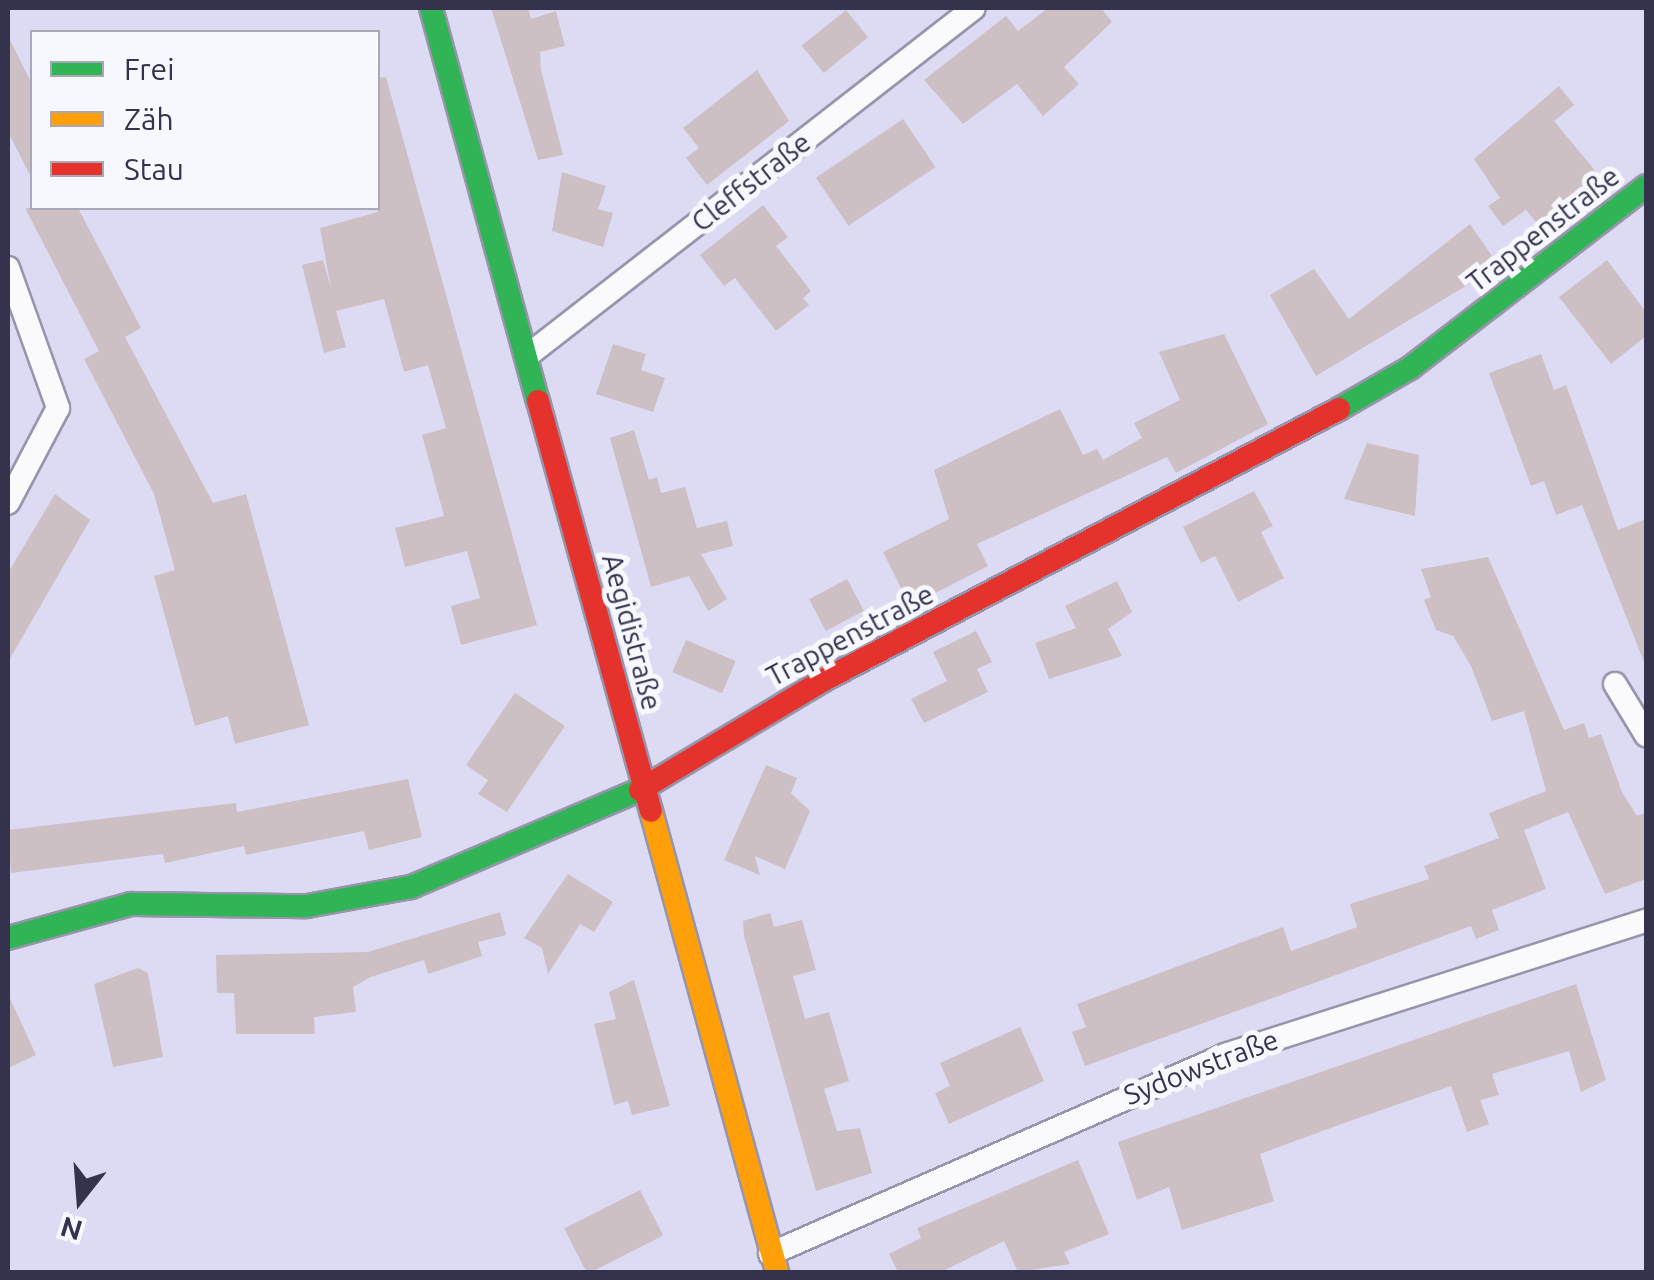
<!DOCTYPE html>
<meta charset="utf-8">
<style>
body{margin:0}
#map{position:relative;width:1654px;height:1280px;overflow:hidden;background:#dddbf3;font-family:Ubuntu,sans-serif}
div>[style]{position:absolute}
.building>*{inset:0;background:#ccc0c4;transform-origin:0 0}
.roads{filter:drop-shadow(2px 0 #9795ab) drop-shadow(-2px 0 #9795ab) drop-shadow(0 2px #9795ab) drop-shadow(0 -2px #9795ab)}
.street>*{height:22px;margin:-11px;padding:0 11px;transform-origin:11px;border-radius:11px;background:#fafafd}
.fast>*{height:22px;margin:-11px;padding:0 11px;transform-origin:11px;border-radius:11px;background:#30b455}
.slow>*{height:22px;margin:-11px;padding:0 11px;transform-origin:11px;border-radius:11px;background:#ff9f0a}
.jam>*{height:22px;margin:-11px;padding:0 11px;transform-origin:11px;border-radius:11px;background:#e5322d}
span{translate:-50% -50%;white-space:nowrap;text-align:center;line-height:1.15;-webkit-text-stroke:10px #f7f7fe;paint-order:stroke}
.street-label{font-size:28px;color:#35324e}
.frame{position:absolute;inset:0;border:10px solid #35324e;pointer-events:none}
.legend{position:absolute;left:30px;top:30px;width:350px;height:180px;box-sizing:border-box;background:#f7f7fe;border:2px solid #a9a8b8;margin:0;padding:12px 18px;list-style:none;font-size:30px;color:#35324e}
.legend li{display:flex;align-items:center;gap:20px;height:50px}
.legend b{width:50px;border:2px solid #a9a8b8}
.north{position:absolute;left:30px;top:1150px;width:100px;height:100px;-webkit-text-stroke:8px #f7f7fe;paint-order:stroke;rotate:197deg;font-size:28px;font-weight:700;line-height:40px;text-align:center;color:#35324e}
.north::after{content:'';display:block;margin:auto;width:35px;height:45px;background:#35324e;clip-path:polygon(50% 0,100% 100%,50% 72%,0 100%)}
</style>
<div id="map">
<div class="building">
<div style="clip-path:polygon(491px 8px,528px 8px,531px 19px,556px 11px,565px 46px,540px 52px,541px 70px,563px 155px,538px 160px)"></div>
<div style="clip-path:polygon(1048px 8px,1101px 8px,1112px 22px,1064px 67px,1079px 84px,1043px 116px,1017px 84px,963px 124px,924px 80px,1006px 16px,1018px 31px)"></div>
<div style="left:846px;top:10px;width:35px;height:57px;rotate:51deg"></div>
<div style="clip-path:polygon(8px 36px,32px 84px,32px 179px,8px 132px)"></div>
<div style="clip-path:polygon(757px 70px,789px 121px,707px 185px,686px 158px,699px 148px,683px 128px)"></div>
<div style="clip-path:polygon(386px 77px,537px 625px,461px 645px,451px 606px,480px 598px,467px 551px,405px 567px,395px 528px,444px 516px,422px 435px,446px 428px,428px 365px,404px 372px,384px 299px,336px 311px,346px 347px,324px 353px,302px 265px,323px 260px,331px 288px,320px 228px,378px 212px,378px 78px)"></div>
<div style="clip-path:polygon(1559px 86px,1574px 105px,1554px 121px,1607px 185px,1547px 235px,1526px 210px,1503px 226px,1488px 206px,1500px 198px,1474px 159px)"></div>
<div style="left:903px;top:119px;width:58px;height:105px;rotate:56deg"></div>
<div style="clip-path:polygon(562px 172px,606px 186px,598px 209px,613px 213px,603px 247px,552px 231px)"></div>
<div style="clip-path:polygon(763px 205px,788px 237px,776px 246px,811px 291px,803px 298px,809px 305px,776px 331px,735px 278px,724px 286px,700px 255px)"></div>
<div style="clip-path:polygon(25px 208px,78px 208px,141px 328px,125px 337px,213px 503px,246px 494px,309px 725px,235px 744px,228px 716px,195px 726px,154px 576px,175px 570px,154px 494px,84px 359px,99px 351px)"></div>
<div style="clip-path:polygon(1470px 224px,1499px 266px,1316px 376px,1270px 295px,1314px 269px,1349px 319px)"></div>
<div style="clip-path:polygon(1607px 260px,1646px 312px,1646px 336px,1611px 364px,1559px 297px)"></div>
<div style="clip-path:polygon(1224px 334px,1268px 424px,1176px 473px,1167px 457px,977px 544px,988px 566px,910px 606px,883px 552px,949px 519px,934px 470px,1060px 409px,1083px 455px,1097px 449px,1103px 460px,1142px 438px,1134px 423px,1180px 400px,1159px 352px)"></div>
<div style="clip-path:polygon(613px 344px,646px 354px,641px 370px,665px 378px,653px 412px,596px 394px)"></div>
<div style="clip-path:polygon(1541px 354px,1554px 390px,1566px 385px,1618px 530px,1646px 519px,1646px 667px,1582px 505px,1556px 515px,1544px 481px,1531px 486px,1489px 373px)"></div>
<div style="clip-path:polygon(634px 430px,649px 480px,657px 477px,661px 493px,685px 487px,697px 528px,727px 521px,733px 546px,701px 554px,727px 599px,708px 611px,689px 576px,651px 587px,610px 438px)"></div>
<div style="clip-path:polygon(1367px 443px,1419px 455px,1415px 516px,1344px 499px)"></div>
<div style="clip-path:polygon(1254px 491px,1273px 526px,1261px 532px,1284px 578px,1238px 602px,1215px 556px,1201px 563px,1183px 527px)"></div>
<div style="clip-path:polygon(55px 494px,90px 520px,8px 662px,8px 573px)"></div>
<div style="clip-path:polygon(1488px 557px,1564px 730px,1584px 723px,1589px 738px,1601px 734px,1622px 792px,1637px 816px,1646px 812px,1646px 879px,1605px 894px,1568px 812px,1524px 830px,1546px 889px,1492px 910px,1499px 930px,1476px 939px,1471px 926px,1085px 1066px,1072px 1032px,1086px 1027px,1077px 1004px,1283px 927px,1291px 951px,1357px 927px,1350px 904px,1429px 879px,1424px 866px,1499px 838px,1489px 813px,1546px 791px,1524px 711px,1492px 721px,1471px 666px,1453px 636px,1436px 630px,1424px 600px,1431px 597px,1421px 569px)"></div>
<div style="left:847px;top:579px;width:36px;height:43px;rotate:62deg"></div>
<div style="clip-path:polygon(1117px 581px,1132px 612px,1108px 629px,1122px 656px,1049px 679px,1035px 643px,1076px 628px,1065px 606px)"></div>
<div style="clip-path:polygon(976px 631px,992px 662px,977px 669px,988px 692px,924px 723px,911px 699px,947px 681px,933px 652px)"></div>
<div style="left:686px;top:640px;width:54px;height:35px;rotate:23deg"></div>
<div style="clip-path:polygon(515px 693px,565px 726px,507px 812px,478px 794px,488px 780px,466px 765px)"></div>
<div style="clip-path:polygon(766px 765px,797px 778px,791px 793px,810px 811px,785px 869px,755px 856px,760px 875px,724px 860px)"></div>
<div style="clip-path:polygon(408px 779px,422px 837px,369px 850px,364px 831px,246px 855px,244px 846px,165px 863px,163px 854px,11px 873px,8px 830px,236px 803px,237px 812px)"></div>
<div style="clip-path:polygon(568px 874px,613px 902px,594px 932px,580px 924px,548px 974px,542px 948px,524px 938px)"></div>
<div style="clip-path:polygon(500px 912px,506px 935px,478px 942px,482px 956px,428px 974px,424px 960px,371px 977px,353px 987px,356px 1012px,314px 1017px,315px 1034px,236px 1034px,234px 993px,217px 993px,216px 955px,368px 952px)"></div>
<div style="clip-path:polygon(770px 913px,774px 927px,802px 920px,816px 970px,793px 976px,805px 1019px,829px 1012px,849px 1081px,824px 1089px,837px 1131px,860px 1128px,872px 1173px,816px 1191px,744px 936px,743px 921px)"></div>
<div style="clip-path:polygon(138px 968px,148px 973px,163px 1057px,113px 1067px,94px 984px)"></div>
<div style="clip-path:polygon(634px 980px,670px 1106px,632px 1115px,628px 1101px,614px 1105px,594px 1024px,616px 1019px,609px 992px)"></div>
<div style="clip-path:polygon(1576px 984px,1606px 1080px,1581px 1092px,1569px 1051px,1492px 1074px,1499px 1095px,1480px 1100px,1489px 1124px,1467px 1132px,1451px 1086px,1347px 1122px,1260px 1154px,1274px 1201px,1182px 1230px,1169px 1187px,1137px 1200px,1118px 1142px)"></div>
<div style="clip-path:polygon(8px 994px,36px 1055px,8px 1068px)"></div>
<div style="clip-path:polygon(1020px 1027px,1044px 1081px,949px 1124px,935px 1093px,950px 1086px,940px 1063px)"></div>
<div style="clip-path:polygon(1078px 1160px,1109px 1234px,1064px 1252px,1070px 1264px,1018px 1272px,1004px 1241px,941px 1272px,898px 1272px,889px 1254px,921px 1238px,917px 1228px)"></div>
<div style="left:640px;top:1190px;width:51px;height:85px;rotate:63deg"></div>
</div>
<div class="roads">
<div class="street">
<div style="left:8px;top:268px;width:149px;rotate:70.3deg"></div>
<div style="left:58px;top:408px;width:107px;rotate:117.8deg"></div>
<div style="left:527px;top:356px;width:566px;rotate:-37.9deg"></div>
<div style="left:1615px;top:684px;width:60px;rotate:58.7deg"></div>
<div style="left:770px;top:1254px;width:497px;rotate:-23.6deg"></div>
<div style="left:1225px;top:1055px;width:442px;rotate:-17.7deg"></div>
</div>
<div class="fast">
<div style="left:431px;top:8px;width:407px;rotate:74.8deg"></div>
<div style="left:1339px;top:409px;width:82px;rotate:-30deg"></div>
<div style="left:1410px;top:368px;width:298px;rotate:-37.6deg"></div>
<div style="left:8px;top:938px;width:128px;rotate:-15.5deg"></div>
<div style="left:131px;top:904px;width:176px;rotate:0.7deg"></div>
<div style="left:307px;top:906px;width:106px;rotate:-10.4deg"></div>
<div style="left:411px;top:887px;width:249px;rotate:-23deg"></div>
</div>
<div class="slow">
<div style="left:651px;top:811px;width:478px;rotate:74.7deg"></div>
</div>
<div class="jam">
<div style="left:538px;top:401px;width:425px;rotate:74.6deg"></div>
<div style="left:640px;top:790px;width:214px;rotate:-30.9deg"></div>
<div style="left:824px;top:680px;width:582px;rotate:-27.75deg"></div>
</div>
</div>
<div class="street-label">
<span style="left:751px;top:182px;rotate:-38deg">Cleffstraße</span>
<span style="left:1543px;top:229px;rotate:-38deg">Trappenstraße</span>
<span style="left:632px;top:632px;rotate:75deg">Aegidistraße</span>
<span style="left:850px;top:635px;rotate:-28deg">Trappenstraße</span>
<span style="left:1201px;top:1067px;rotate:-21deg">Sydowstraße</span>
</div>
<div class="frame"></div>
<ul class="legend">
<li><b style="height:12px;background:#30b455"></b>Frei</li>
<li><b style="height:12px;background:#ff9f0a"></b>Zäh</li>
<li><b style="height:12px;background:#e5322d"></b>Stau</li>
</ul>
<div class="north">N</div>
</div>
